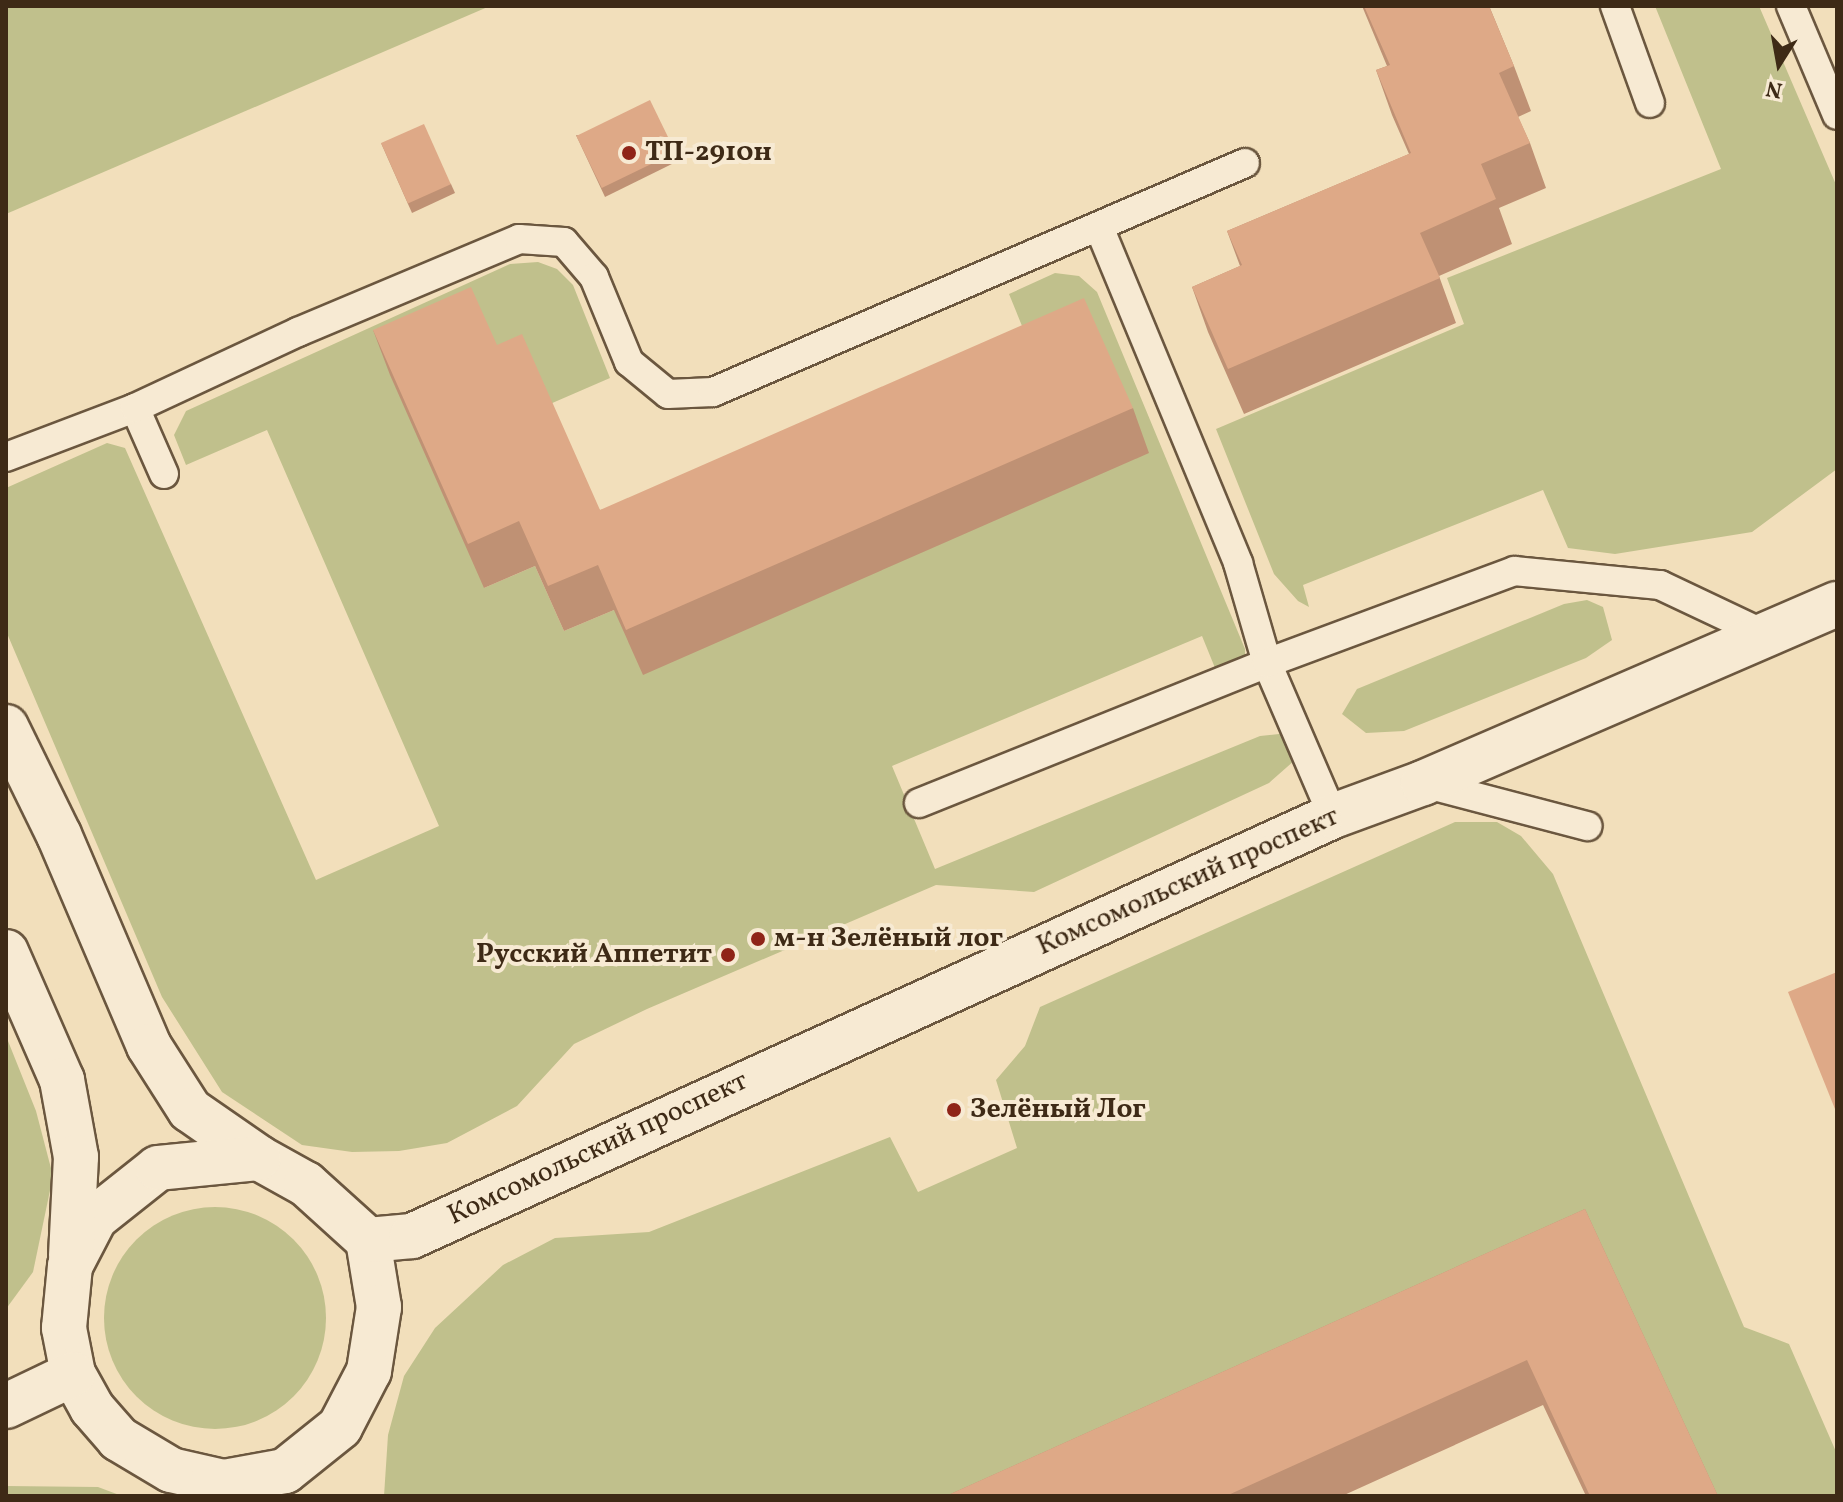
<!DOCTYPE html>
<meta charset="utf-8">
<style>
body{margin:0}
#map{position:relative;width:1843px;height:1502px;overflow:hidden;background:#f2dfbb;font-family:Vollkorn,serif}
div>[style]{position:absolute}
.green>*{inset:0;background:#c0c08c}
.round{border-radius:50%}
.roads{filter:drop-shadow(2px 0 #6b573f) drop-shadow(-2px 0 #6b573f) drop-shadow(0 2px #6b573f) drop-shadow(0 -2px #6b573f)}
.lane>*{height:28px;margin:-14px;padding:0 14px;transform-origin:14px;border-radius:14px;background:#f7ead3}
.secondary>*{height:44px;margin:-22px;padding:0 22px;transform-origin:22px;border-radius:22px;background:#f7ead3}
.wall>*{inset:0;background:#bf9174}
.building>*{inset:0;background:#dea987;transform-origin:0 0}
.dots>*{width:22px;height:22px;translate:-50% -50%;box-sizing:border-box;border:4px solid #f7ead3;border-radius:50%}
span{translate:-50% -50%;white-space:nowrap;text-align:center;line-height:1.15;-webkit-text-stroke:8px #f7ead3;paint-order:stroke}
.poi-label{font-size:28px;color:#3e2a16;font-weight:700}
.left{translate:0 -50%;text-align:left}
.right{translate:-100% -50%;text-align:right}
.street-label{font-size:28px;color:#3e2a16}
.frame{position:absolute;inset:0;border:8px solid #3e2a16;pointer-events:none}
.north{position:absolute;left:1739px;top:24px;width:80px;height:80px;-webkit-text-stroke:6px #f7ead3;paint-order:stroke;rotate:191deg;font-size:22px;font-weight:700;line-height:32px;text-align:center;color:#3e2a16}
.north::after{content:'';display:block;margin:auto;width:28px;height:36px;background:#3e2a16;clip-path:polygon(50% 0,100% 100%,50% 72%,0 100%)}
</style>
<div id="map">
<div class="green">
<div style="clip-path:polygon(6px 6px,490px 6px,6px 214px)"></div>
<div style="clip-path:polygon(1655px 6px,1759px 6px,1837px 187px,1837px 469px,1752px 532px,1615px 554px,1568px 548px,1543px 490px,1303px 585px,1309px 607px,1298px 601px,1274px 574px,1216px 429px,1464px 324px,1447px 278px,1721px 169px)"></div>
<div style="clip-path:polygon(538px 262px,557px 269px,573px 285px,610px 378px,550px 404px,484px 588px,535px 566px,564px 631px,614px 610px,1040px 370px,1009px 294px,1055px 273px,1079px 276px,1097px 292px,1245px 649px,1245px 664px,1224px 690px,1202px 636px,892px 766px,935px 869px,1260px 736px,1288px 733px,1295px 760px,1269px 783px,1034px 892px,936px 885px,647px 1009px,574px 1044px,517px 1106px,447px 1143px,399px 1151px,352px 1152px,302px 1145px,222px 1092px,162px 997px,6px 631px,6px 488px,107px 443px,125px 448px,316px 880px,439px 826px,267px 430px,186px 465px,174px 435px,186px 411px,510px 264px)"></div>
<div style="clip-path:polygon(1587px 600px,1603px 607px,1612px 640px,1586px 658px,1404px 731px,1366px 733px,1342px 714px,1357px 689px,1564px 604px)"></div>
<div style="clip-path:polygon(1455px 822px,1497px 822px,1521px 836px,1553px 874px,1744px 1327px,1789px 1344px,1837px 1454px,1837px 1496px,1713px 1496px,1601px 1255px,1062px 1496px,384px 1496px,388px 1435px,404px 1376px,435px 1328px,503px 1265px,555px 1238px,649px 1232px,890px 1137px,918px 1192px,1017px 1148px,996px 1080px,1025px 1046px,1040px 1007px)"></div>
<div style="clip-path:polygon(6px 1036px,36px 1111px,53px 1176px,33px 1272px,6px 1309px)"></div>
<div class="round" style="left:104px;top:1207px;width:222px;height:222px"></div>
<div style="clip-path:polygon(6px 1486px,98px 1487px,122px 1496px,6px 1496px)"></div>
</div>
<div class="roads">
<div class="lane">
<div style="left:1615px;top:6px;width:103px;rotate:70.2deg"></div>
<div style="left:1791px;top:6px;width:118px;rotate:67.1deg"></div>
<div style="left:1099px;top:227px;width:364px;rotate:67.5deg"></div>
<div style="left:1238px;top:563px;width:104px;rotate:73.8deg"></div>
<div style="left:1267px;top:663px;width:167px;rotate:66.7deg"></div>
<div style="left:135px;top:408px;width:72px;rotate:66.3deg"></div>
<div style="left:6px;top:457px;width:138px;rotate:-20.8deg"></div>
<div style="left:135px;top:408px;width:180px;rotate:-25deg"></div>
<div style="left:298px;top:332px;width:240px;rotate:-22.8deg"></div>
<div style="left:519px;top:239px;width:45px;rotate:3.8deg"></div>
<div style="left:564px;top:242px;width:46px;rotate:49.4deg"></div>
<div style="left:594px;top:277px;width:92px;rotate:67.6deg"></div>
<div style="left:629px;top:362px;width:50px;rotate:39.4deg"></div>
<div style="left:668px;top:394px;width:45px;rotate:-2.5deg"></div>
<div style="left:713px;top:392px;width:579px;rotate:-23.29deg"></div>
<div style="left:1423px;top:783px;width:170px;rotate:14.7deg"></div>
<div style="left:919px;top:803px;width:375px;rotate:-21.9deg"></div>
<div style="left:1267px;top:663px;width:264px;rotate:-20.4deg"></div>
<div style="left:1514px;top:571px;width:147px;rotate:5.5deg"></div>
<div style="left:1660px;top:585px;width:119px;rotate:25.3deg"></div>
</div>
<div class="secondary">
<div style="left:6px;top:727px;width:120px;rotate:63.9deg"></div>
<div style="left:59px;top:835px;width:229px;rotate:66.9deg"></div>
<div style="left:149px;top:1046px;width:76px;rotate:57.4deg"></div>
<div style="left:190px;top:1110px;width:84px;rotate:34.8deg"></div>
<div style="left:259px;top:1158px;width:54px;rotate:29deg"></div>
<div style="left:306px;top:1184px;width:84px;rotate:42.1deg"></div>
<div style="left:368px;top:1240px;width:68px;rotate:80.7deg"></div>
<div style="left:379px;top:1307px;width:65px;rotate:98.9deg"></div>
<div style="left:369px;top:1371px;width:63px;rotate:117.4deg"></div>
<div style="left:340px;top:1427px;width:70px;rotate:141.3deg"></div>
<div style="left:285px;top:1471px;width:63px;rotate:169.9deg"></div>
<div style="left:223px;top:1482px;width:53px;rotate:-167deg"></div>
<div style="left:171px;top:1470px;width:61px;rotate:-149.2deg"></div>
<div style="left:119px;top:1439px;width:41px;rotate:-131.1deg"></div>
<div style="left:92px;top:1408px;width:39px;rotate:-119deg"></div>
<div style="left:73px;top:1374px;width:47px;rotate:-101.1deg"></div>
<div style="left:64px;top:1328px;width:62px;rotate:-84.5deg"></div>
<div style="left:70px;top:1266px;width:54px;rotate:-62.5deg"></div>
<div style="left:95px;top:1218px;width:80px;rotate:-38.4deg"></div>
<div style="left:158px;top:1168px;width:101px;rotate:-5.7deg"></div>
<div style="left:6px;top:952px;width:140px;rotate:66.4deg"></div>
<div style="left:62px;top:1080px;width:78px;rotate:79.7deg"></div>
<div style="left:76px;top:1157px;width:99px;rotate:92.9deg"></div>
<div style="left:368px;top:1240px;width:44px;rotate:-5.2deg"></div>
<div style="left:412px;top:1236px;width:1012px;rotate:-24.51deg"></div>
<div style="left:1333px;top:816px;width:96px;rotate:-20.1deg"></div>
<div style="left:1423px;top:783px;width:451px;rotate:-23.4deg"></div>
<div style="left:6px;top:1406px;width:74px;rotate:-25.5deg"></div>
</div>
</div>
<div class="wall">
<div style="clip-path:polygon(1362px 6px,1494px 6px,1490px 8px,1514px 66px,1531px 111px,1518px 117px,1530px 143px,1546px 188px,1499px 208px,1512px 244px,1439px 276px,1456px 323px,1244px 414px,1208px 332px,1192px 287px,1240px 266px,1227px 231px,1409px 154px,1392px 115px,1376px 70px,1387px 66px)"></div>
<div style="clip-path:polygon(576px 135px,675px 152px,678px 161px,605px 197px)"></div>
<div style="clip-path:polygon(381px 143px,451px 184px,455px 193px,412px 213px)"></div>
<div style="clip-path:polygon(373px 330px,600px 510px,1133px 408px,1149px 453px,643px 675px,614px 610px,564px 631px,535px 566px,484px 588px,390px 375px)"></div>
<div style="clip-path:polygon(1585px 1209px,1718px 1496px,1586px 1496px,1543px 1405px,1342px 1496px,946px 1496px)"></div>
</div>
<div class="building">
<div style="clip-path:polygon(1364px 6px,1489px 6px,1514px 66px,1499px 73px,1530px 143px,1481px 164px,1496px 199px,1420px 233px,1440px 278px,1228px 369px,1192px 287px,1242px 265px,1227px 231px,1411px 153px,1376px 70px,1390px 65px)"></div>
<div style="left:650px;top:100px;width:58px;height:82px;rotate:64deg"></div>
<div style="left:424px;top:124px;width:66px;height:47px;rotate:66deg"></div>
<div style="clip-path:polygon(471px 287px,497px 345px,522px 334px,600px 510px,1084px 298px,1133px 408px,626px 630px,598px 565px,548px 586px,519px 521px,468px 544px,373px 330px)"></div>
<div style="clip-path:polygon(1837px 972px,1837px 1114px,1788px 992px)"></div>
<div style="clip-path:polygon(1585px 1209px,1718px 1496px,1590px 1496px,1527px 1360px,1226px 1496px,946px 1496px)"></div>
</div>
<div class="dots">
<div style="left:629px;top:153px;background:#8f2418"></div>
<div style="left:758px;top:939px;background:#8f2418"></div>
<div style="left:728px;top:955px;background:#8f2418"></div>
<div style="left:954px;top:1110px;background:#8f2418"></div>
</div>
<div class="poi-label">
<span class="left" style="left:645px;top:153px">ТП-2910н</span>
<span class="left" style="left:774px;top:939px">м-н Зелёный лог</span>
<span class="right" style="left:712px;top:955px">Русский Аппетит</span>
<span class="left" style="left:970px;top:1110px">Зелёный Лог</span>
</div>
<div class="street-label">
<span style="left:1188px;top:882px;rotate:-24deg">Комсомольский проспект</span>
<span style="left:598px;top:1149px;rotate:-25deg">Комсомольский проспект</span>
</div>
<div class="frame"></div>
<div class="north">N</div>
</div>
